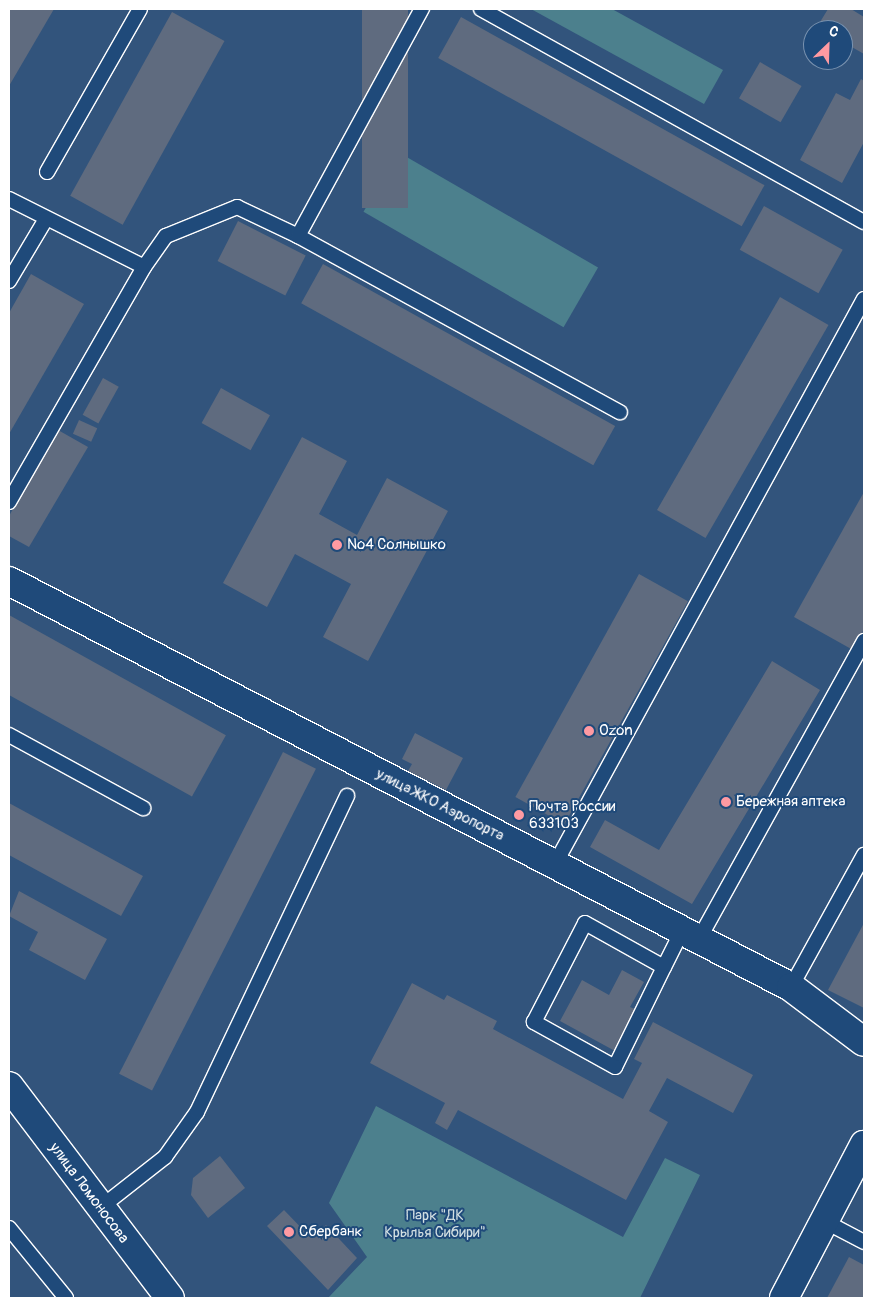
<!DOCTYPE html>
<meta charset="utf-8">
<style>
body{margin:0}
#map{position:relative;width:873px;height:1307px;overflow:hidden;background:#32547c;font-family:Pangolin,sans-serif}
div>[style]{position:absolute}
.green>*{inset:0;background:#4c808d;transform-origin:0 0}
.building>*{inset:0;background:#5f6b7f;transform-origin:0 0}
.roads{filter:drop-shadow(1px 0 #fff) drop-shadow(-1px 0 #fff) drop-shadow(0 1px #fff) drop-shadow(0 -1px #fff)}
.lane>*{height:14px;margin:-7px;padding:0 7px;transform-origin:7px;border-radius:7px;background:#1f4a7a}
.street>*{height:28px;margin:-14px;padding:0 14px;transform-origin:14px;border-radius:14px;background:#1f4a7a}
.secondary>*{height:28px;margin:-14px;padding:0 14px;transform-origin:14px;border-radius:14px;background:#1f4a7a}
.dots>*{width:14px;height:14px;translate:-50% -50%;box-sizing:border-box;border:2px solid #1f4a7a;border-radius:50%}
span{translate:-50% -50%;white-space:nowrap;text-align:center;line-height:1.15;-webkit-text-stroke:4px #1f4a7a;paint-order:stroke}
.poi-label{font-size:15px;color:#fff}
.left{translate:0 -50%;text-align:left}
.street-label{font-size:15px;color:#fff}
.park-label{font-size:15px;color:#d2dfe2}
.frame{position:absolute;inset:0;border:10px solid #fff;pointer-events:none}
.north{position:absolute;left:803px;top:20px;width:50px;height:50px;box-sizing:border-box;background:#1f4a7a;border:1px solid #7992af;border-radius:50%;rotate:24deg;font-size:14px;font-weight:700;line-height:20px;text-align:center;color:#fff}
.north::after{content:'';display:block;margin:auto;width:18px;height:22px;background:#ff9aa2;clip-path:polygon(50% 0,100% 100%,50% 72%,0 100%)}
</style>
<div id="map">
<div class="green">
<div style="clip-path:polygon(531px 9px,612px 9px,723px 70px,704px 104px)"></div>
<div style="left:398px;top:152px;width:231px;height:69px;rotate:30deg"></div>
<div style="clip-path:polygon(376px 1106px,623px 1237px,665px 1158px,700px 1175px,640px 1298px,328px 1298px,367px 1257px,329px 1203px)"></div>
</div>
<div class="building">
<div style="clip-path:polygon(9px 9px,54px 9px,9px 86px)"></div>
<div style="left:362px;top:9px;width:46px;height:199px"></div>
<div style="clip-path:polygon(828px 9px,851px 9px,864px 17px,864px 54px,843px 42px,843px 30px,817px 27px)"></div>
<div style="left:172px;top:12px;width:60px;height:210px;rotate:29deg"></div>
<div style="left:461px;top:17px;width:347px;height:47px;rotate:29deg"></div>
<div style="left:760px;top:62px;width:48px;height:42px;rotate:30deg"></div>
<div style="clip-path:polygon(861px 79px,864px 81px,864px 142px,842px 183px,800px 160px,836px 93px,850px 100px)"></div>
<div style="left:764px;top:206px;width:90px;height:50px;rotate:29deg"></div>
<div style="left:238px;top:221px;width:76px;height:45px;rotate:27deg"></div>
<div style="left:323px;top:264px;width:334px;height:45px;rotate:29deg"></div>
<div style="clip-path:polygon(31px 274px,84px 304px,9px 434px,9px 313px)"></div>
<div style="left:780px;top:297px;width:56px;height:246px;rotate:30deg"></div>
<div style="left:103px;top:378px;width:18px;height:42px;rotate:29deg"></div>
<div style="left:221px;top:388px;width:56px;height:40px;rotate:29deg"></div>
<div style="left:79px;top:420px;width:20px;height:15px;rotate:24deg"></div>
<div style="clip-path:polygon(58px 430px,88px 447px,29px 547px,9px 536px,9px 516px)"></div>
<div style="clip-path:polygon(302px 437px,347px 461px,319px 514px,357px 535px,387px 478px,448px 511px,368px 661px,323px 637px,351px 584px,295px 554px,267px 607px,223px 583px)"></div>
<div style="clip-path:polygon(864px 492px,864px 629px,853px 650px,794px 617px)"></div>
<div style="left:639px;top:574px;width:56px;height:255px;rotate:29deg"></div>
<div style="left:9px;top:615px;width:248px;height:70px;rotate:29deg"></div>
<div style="clip-path:polygon(772px 661px,820px 690px,692px 904px,590px 847px,605px 820px,659px 850px)"></div>
<div style="clip-path:polygon(415px 733px,463px 758px,446px 790px,408px 771px,412px 764px,402px 759px)"></div>
<div style="left:283px;top:752px;width:37px;height:361px;rotate:27deg"></div>
<div style="clip-path:polygon(9px 803px,143px 876px,121px 916px,9px 855px)"></div>
<div style="clip-path:polygon(19px 891px,107px 939px,85px 980px,29px 950px,38px 932px,9px 916px)"></div>
<div style="clip-path:polygon(864px 923px,864px 1008px,828px 990px)"></div>
<div style="clip-path:polygon(622px 970px,644px 982px,630px 1007px,637px 1010px,615px 1051px,560px 1021px,582px 980px,609px 995px)"></div>
<div style="clip-path:polygon(412px 983px,444px 1000px,447px 995px,497px 1021px,493px 1029px,623px 1099px,642px 1063px,634px 1059px,653px 1022px,753px 1075px,733px 1113px,667px 1078px,649px 1111px,668px 1122px,626px 1200px,458px 1110px,447px 1130px,435px 1123px,445px 1103px,370px 1063px)"></div>
<div style="clip-path:polygon(220px 1156px,245px 1188px,208px 1218px,191px 1195px,193px 1178px)"></div>
<div style="clip-path:polygon(284px 1210px,311px 1238px,326px 1225px,357px 1258px,328px 1290px,267px 1226px)"></div>
<div style="clip-path:polygon(849px 1257px,864px 1265px,864px 1298px,827px 1298px)"></div>
</div>
<div class="roads">
<div class="lane">
<div style="left:481px;top:9px;width:438px;rotate:29.1deg"></div>
<div style="left:47px;top:172px;width:188px;rotate:-60.3deg"></div>
<div style="left:9px;top:199px;width:151px;rotate:26.7deg"></div>
<div style="left:144px;top:267px;width:271px;rotate:119.9deg"></div>
<div style="left:298px;top:236px;width:367px;rotate:28.7deg"></div>
<div style="left:144px;top:267px;width:38px;rotate:-55deg"></div>
<div style="left:166px;top:236px;width:77px;rotate:-22.2deg"></div>
<div style="left:237px;top:207px;width:68px;rotate:25.4deg"></div>
<div style="left:298px;top:236px;width:259px;rotate:-61.4deg"></div>
<div style="left:9px;top:281px;width:72px;rotate:-59.2deg"></div>
<div style="left:9px;top:735px;width:153px;rotate:28.6deg"></div>
<div style="left:555px;top:864px;width:644px;rotate:-61.33deg"></div>
<div style="left:699px;top:939px;width:341px;rotate:-61deg"></div>
<div style="left:664px;top:967px;width:111px;rotate:116.1deg"></div>
<div style="left:615px;top:1067px;width:93px;rotate:-150.9deg"></div>
<div style="left:534px;top:1022px;width:111px;rotate:-62.7deg"></div>
<div style="left:585px;top:923px;width:90px;rotate:29.1deg"></div>
<div style="left:664px;top:967px;width:40px;rotate:-63.4deg"></div>
<div style="left:791px;top:987px;width:151px;rotate:-61.1deg"></div>
<div style="left:100px;top:1208px;width:83px;rotate:-38.1deg"></div>
<div style="left:165px;top:1157px;width:55px;rotate:-54.6deg"></div>
<div style="left:197px;top:1112px;width:350px;rotate:-64.6deg"></div>
<div style="left:824px;top:1221px;width:45px;rotate:27.7deg"></div>
<div style="left:9px;top:1228px;width:90px;rotate:50.8deg"></div>
</div>
<div class="street">
<div style="left:9px;top:581px;width:881px;rotate:27.44deg"></div>
<div style="left:791px;top:987px;width:91px;rotate:37deg"></div>
<div style="left:784px;top:1298px;width:173px;rotate:-62.4deg"></div>
</div>
<div class="secondary">
<div style="left:9px;top:1086px;width:266px;rotate:52.8deg"></div>
</div>
</div>
<div class="dots">
<div style="left:337px;top:545px;background:#ff9aa2"></div>
<div style="left:589px;top:731px;background:#ff9aa2"></div>
<div style="left:726px;top:802px;background:#ff9aa2"></div>
<div style="left:519px;top:815px;background:#ff9aa2"></div>
<div style="left:289px;top:1232px;background:#ff9aa2"></div>
</div>
<div class="poi-label">
<span class="left" style="left:347px;top:545px">№4 Солнышко</span>
<span class="left" style="left:599px;top:731px">Ozon</span>
<span class="left" style="left:736px;top:802px">Бережная аптека</span>
<span class="left" style="left:529px;top:815px">Почта России<br>633103</span>
<span class="left" style="left:299px;top:1232px">Сбербанк</span>
</div>
<div class="street-label">
<span style="left:440px;top:805px;rotate:27deg">улица ЖКО Аэропорта</span>
<span style="left:89px;top:1193px;rotate:53deg">улица Ломоносова</span>
</div>
<div class="park-label">
<span style="left:435px;top:1224px">Парк "ДК<br>Крылья Сибири"</span>
</div>
<div class="frame"></div>
<div class="north">С</div>
</div>
